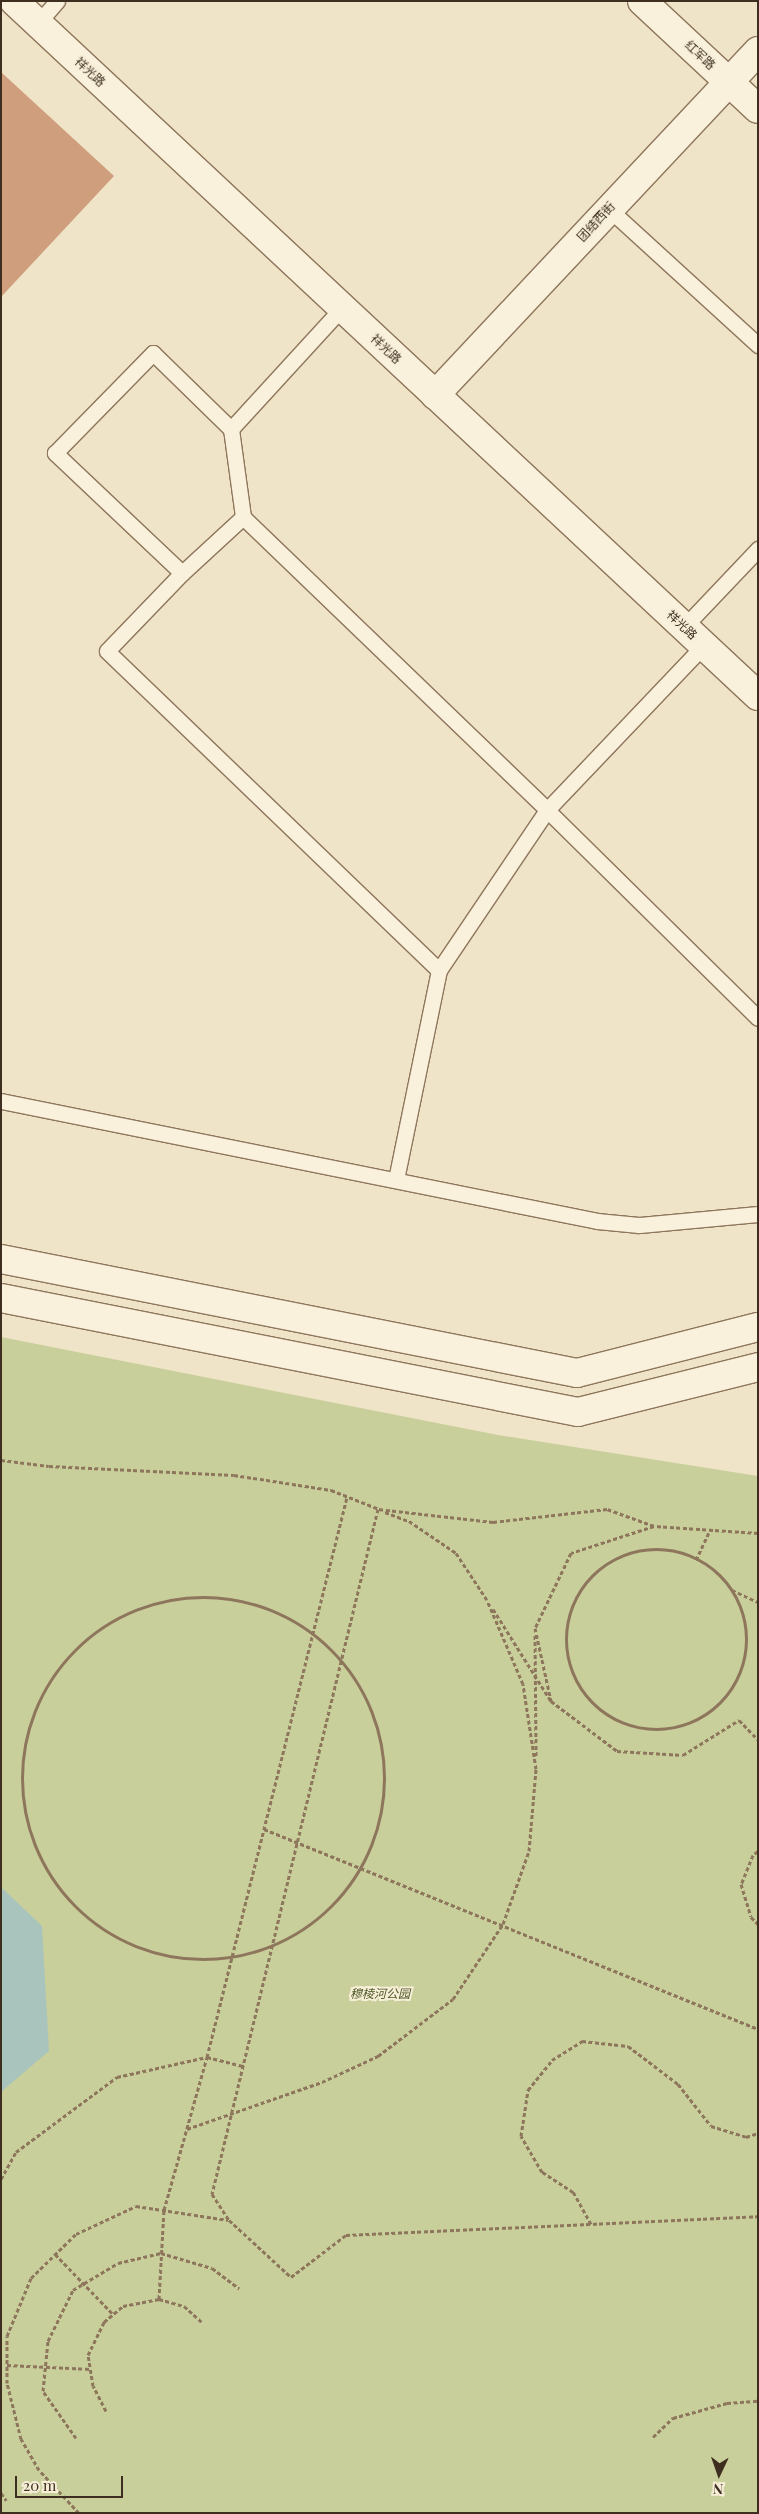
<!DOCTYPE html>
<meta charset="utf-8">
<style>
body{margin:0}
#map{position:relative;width:759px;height:2514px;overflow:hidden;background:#f0e4c8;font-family:"Playfair Display","Noto Sans SC",serif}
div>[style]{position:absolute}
.green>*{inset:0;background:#c9cf9b}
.water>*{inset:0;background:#a9c4bc}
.building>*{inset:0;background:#cf9f7d}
.path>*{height:3px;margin-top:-1.5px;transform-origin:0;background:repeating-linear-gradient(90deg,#8d765c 0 4px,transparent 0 6.5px)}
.path>.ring{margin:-1.5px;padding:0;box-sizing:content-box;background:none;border:3px solid #8d765c;border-radius:50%}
.roads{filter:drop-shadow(1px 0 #8d765c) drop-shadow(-1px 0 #8d765c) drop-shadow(0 1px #8d765c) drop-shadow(0 -1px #8d765c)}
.service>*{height:15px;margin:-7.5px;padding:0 7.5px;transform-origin:7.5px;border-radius:7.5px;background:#faf1dc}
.minor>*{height:28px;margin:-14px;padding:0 14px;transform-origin:14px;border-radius:14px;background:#faf1dc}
.tertiary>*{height:28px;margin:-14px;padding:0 14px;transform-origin:14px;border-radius:14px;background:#faf1dc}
.secondary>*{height:28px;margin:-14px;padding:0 14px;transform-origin:14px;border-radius:14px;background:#faf1dc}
span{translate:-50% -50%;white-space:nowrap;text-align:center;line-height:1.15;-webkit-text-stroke:4px #f7eed8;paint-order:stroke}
.street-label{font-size:12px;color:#3d2e20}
.park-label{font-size:12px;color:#4d5a26;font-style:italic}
.frame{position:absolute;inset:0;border:2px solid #3d2e20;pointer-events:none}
.north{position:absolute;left:694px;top:2449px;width:50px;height:50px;-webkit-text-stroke:4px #f7eed8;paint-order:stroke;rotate:183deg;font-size:14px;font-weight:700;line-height:20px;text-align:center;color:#3d2e20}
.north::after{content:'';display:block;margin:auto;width:18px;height:22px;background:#3d2e20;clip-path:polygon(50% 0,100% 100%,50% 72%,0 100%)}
.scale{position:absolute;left:15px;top:2476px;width:108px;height:22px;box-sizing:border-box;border:2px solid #3d2e20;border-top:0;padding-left:6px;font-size:15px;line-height:18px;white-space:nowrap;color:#3d2e20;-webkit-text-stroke:4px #f7eed8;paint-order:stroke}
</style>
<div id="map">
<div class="green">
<div style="clip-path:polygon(1px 1337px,498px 1435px,758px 1476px,758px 2513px,1px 2513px)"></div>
</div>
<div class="water">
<div style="clip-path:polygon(1px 1887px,42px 1926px,49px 2051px,1px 2092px)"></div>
</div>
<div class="building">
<div style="clip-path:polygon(1px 72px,114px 176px,1px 297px)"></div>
</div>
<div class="path">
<div style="left:1px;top:1460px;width:48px;rotate:7.1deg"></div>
<div style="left:49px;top:1466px;width:185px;rotate:2.8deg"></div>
<div style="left:234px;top:1475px;width:98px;rotate:8.8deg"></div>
<div style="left:331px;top:1490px;width:52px;rotate:21.6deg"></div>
<div style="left:385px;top:1512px;width:26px;rotate:21deg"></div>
<div style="left:409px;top:1521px;width:57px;rotate:34.2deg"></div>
<div style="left:456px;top:1553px;width:56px;rotate:56.6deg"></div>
<div style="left:654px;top:1526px;width:50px;rotate:-160.1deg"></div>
<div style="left:607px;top:1509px;width:115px;rotate:173.5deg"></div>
<div style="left:493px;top:1522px;width:116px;rotate:-173.6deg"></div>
<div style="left:378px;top:1509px;width:705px;rotate:103.62deg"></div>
<div style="left:212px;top:2194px;width:31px;rotate:57deg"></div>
<div style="left:229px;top:2220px;width:84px;rotate:42.6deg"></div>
<div style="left:291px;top:2277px;width:69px;rotate:-37.4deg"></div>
<div style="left:346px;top:2235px;width:412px;rotate:-2.6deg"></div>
<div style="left:758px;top:1533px;width:104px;rotate:-176.1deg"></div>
<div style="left:654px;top:1526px;width:87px;rotate:162deg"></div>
<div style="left:571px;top:1553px;width:83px;rotate:115.6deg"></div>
<div style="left:535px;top:1628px;width:75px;rotate:77.6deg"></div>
<div style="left:551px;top:1701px;width:83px;rotate:37.1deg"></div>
<div style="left:617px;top:1751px;width:66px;rotate:3.5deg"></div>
<div style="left:683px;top:1755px;width:66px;rotate:-32deg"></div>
<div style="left:739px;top:1720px;width:28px;rotate:46deg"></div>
<div class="ring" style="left:566px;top:1549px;width:177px;height:177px"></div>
<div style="left:696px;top:1560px;width:33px;rotate:-65deg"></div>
<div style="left:732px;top:1590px;width:29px;rotate:25deg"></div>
<div class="ring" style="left:22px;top:1597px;width:359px;height:359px"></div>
<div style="left:493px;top:1609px;width:109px;rotate:57.8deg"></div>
<div style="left:535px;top:1635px;width:121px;rotate:89.5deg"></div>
<div style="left:264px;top:1829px;width:533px;rotate:22.04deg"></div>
<div style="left:758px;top:1851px;width:6px;rotate:141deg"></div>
<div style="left:753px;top:1855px;width:31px;rotate:112deg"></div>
<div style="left:741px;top:1884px;width:34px;rotate:73deg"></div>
<div style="left:751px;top:1917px;width:10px;rotate:45deg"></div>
<div style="left:187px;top:2129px;width:143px;rotate:-19.2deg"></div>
<div style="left:322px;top:2082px;width:62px;rotate:-24.9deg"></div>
<div style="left:378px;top:2056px;width:94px;rotate:-37.2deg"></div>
<div style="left:453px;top:1999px;width:90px;rotate:-56.3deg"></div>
<div style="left:503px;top:1924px;width:77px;rotate:-70.4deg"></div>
<div style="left:529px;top:1851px;width:82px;rotate:-85.1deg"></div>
<div style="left:536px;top:1769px;width:86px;rotate:-98.7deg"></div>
<div style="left:523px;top:1684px;width:91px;rotate:-113.2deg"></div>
<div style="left:1px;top:2179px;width:31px;rotate:-61deg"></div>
<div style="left:16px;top:2152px;width:126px;rotate:-36.6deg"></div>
<div style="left:117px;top:2077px;width:92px;rotate:-12.5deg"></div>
<div style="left:207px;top:2057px;width:38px;rotate:14deg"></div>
<div style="left:591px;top:2224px;width:37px;rotate:-119deg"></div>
<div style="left:573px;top:2192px;width:37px;rotate:-147deg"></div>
<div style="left:542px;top:2172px;width:42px;rotate:-120.3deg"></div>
<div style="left:521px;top:2136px;width:47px;rotate:-81.3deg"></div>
<div style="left:528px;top:2090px;width:38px;rotate:-51deg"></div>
<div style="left:552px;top:2060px;width:36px;rotate:-32deg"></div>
<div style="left:582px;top:2041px;width:46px;rotate:6.2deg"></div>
<div style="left:628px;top:2046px;width:63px;rotate:37.2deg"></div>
<div style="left:678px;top:2084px;width:53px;rotate:51.8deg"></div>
<div style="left:711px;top:2126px;width:37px;rotate:17deg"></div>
<div style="left:746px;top:2137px;width:13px;rotate:-18deg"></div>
<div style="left:55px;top:2254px;width:83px;rotate:46deg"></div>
<div style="left:159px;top:2299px;width:89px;rotate:-86.8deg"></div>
<div style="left:164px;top:2210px;width:159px;rotate:-74.3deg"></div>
<div style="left:207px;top:2057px;width:577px;rotate:-75.96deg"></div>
<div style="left:7px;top:2365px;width:84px;rotate:2.7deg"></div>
<div style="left:106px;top:2411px;width:28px;rotate:-117deg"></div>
<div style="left:93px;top:2386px;width:31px;rotate:-99deg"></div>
<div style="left:88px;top:2355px;width:37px;rotate:-64deg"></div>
<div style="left:104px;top:2322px;width:25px;rotate:-40deg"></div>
<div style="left:123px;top:2306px;width:37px;rotate:-11deg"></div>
<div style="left:159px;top:2299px;width:26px;rotate:16deg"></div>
<div style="left:184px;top:2306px;width:24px;rotate:42deg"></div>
<div style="left:653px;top:2437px;width:28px;rotate:-44deg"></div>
<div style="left:673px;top:2418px;width:56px;rotate:-15.5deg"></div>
<div style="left:727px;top:2403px;width:31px;rotate:-4deg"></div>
<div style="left:76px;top:2438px;width:57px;rotate:-125.1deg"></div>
<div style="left:43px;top:2391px;width:50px;rotate:-84.3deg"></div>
<div style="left:48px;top:2341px;width:57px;rotate:-63.9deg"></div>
<div style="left:73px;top:2290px;width:52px;rotate:-31deg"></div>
<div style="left:118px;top:2263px;width:44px;rotate:-13.1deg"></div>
<div style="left:161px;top:2253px;width:53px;rotate:16.4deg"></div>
<div style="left:212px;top:2268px;width:34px;rotate:37deg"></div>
<div style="left:1px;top:2493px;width:9px;rotate:54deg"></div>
<div style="left:79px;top:2513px;width:59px;rotate:-132.9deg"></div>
<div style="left:39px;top:2470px;width:36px;rotate:-120deg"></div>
<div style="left:21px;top:2439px;width:58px;rotate:-104deg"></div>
<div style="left:7px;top:2383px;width:47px;rotate:-90deg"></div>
<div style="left:7px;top:2336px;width:63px;rotate:-67.5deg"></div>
<div style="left:31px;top:2278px;width:63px;rotate:-44.4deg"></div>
<div style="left:76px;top:2234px;width:66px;rotate:-25deg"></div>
<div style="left:136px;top:2206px;width:93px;rotate:8.7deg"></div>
</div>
<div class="roads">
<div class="service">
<div style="left:38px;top:23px;width:29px;rotate:-49deg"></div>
<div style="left:609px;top:209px;width:202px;rotate:42.4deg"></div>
<div style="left:231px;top:429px;width:164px;rotate:-47.5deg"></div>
<div style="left:243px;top:517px;width:83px;rotate:137.4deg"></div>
<div style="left:182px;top:573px;width:175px;rotate:-136.6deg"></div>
<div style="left:55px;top:453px;width:140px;rotate:-45.6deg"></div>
<div style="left:153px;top:353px;width:109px;rotate:44.3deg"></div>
<div style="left:231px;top:429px;width:89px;rotate:82.2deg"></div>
<div style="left:243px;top:517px;width:422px;rotate:43.9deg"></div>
<div style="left:547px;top:810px;width:193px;rotate:124deg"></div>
<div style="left:439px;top:970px;width:214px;rotate:101.6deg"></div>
<div style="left:182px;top:573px;width:108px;rotate:133.9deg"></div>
<div style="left:107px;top:651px;width:460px;rotate:43.9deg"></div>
<div style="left:684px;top:627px;width:108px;rotate:-46.5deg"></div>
<div style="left:704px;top:645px;width:228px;rotate:133.6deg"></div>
<div style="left:547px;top:810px;width:296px;rotate:44.6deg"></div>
<div style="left:1px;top:1101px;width:608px;rotate:11.38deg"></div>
<div style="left:597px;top:1221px;width:42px;rotate:5.4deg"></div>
<div style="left:639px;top:1225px;width:120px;rotate:-5.3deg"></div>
</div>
<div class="minor">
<div style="left:642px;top:1px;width:158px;rotate:43deg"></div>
<div style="left:435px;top:395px;width:472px;rotate:-46.8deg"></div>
</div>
<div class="tertiary">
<div style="left:14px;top:1px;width:1018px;rotate:43.05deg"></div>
</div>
<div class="secondary">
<div style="left:1px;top:1259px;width:587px;rotate:11.2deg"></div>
<div style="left:577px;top:1373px;width:187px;rotate:-14.3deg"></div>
<div style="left:1px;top:1298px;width:588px;rotate:11.18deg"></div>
<div style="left:578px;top:1412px;width:186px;rotate:-14deg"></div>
</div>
</div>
<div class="street-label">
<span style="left:700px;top:55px;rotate:43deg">红军路</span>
<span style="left:90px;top:72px;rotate:43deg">祥光路</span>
<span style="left:596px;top:222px;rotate:-47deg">团结西街</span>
<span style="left:386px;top:349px;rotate:43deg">祥光路</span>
<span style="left:682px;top:625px;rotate:43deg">祥光路</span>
</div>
<div class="park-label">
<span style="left:380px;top:1994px">穆棱河公园</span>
</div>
<div class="frame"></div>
<div class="north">N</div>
<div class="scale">20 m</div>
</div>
